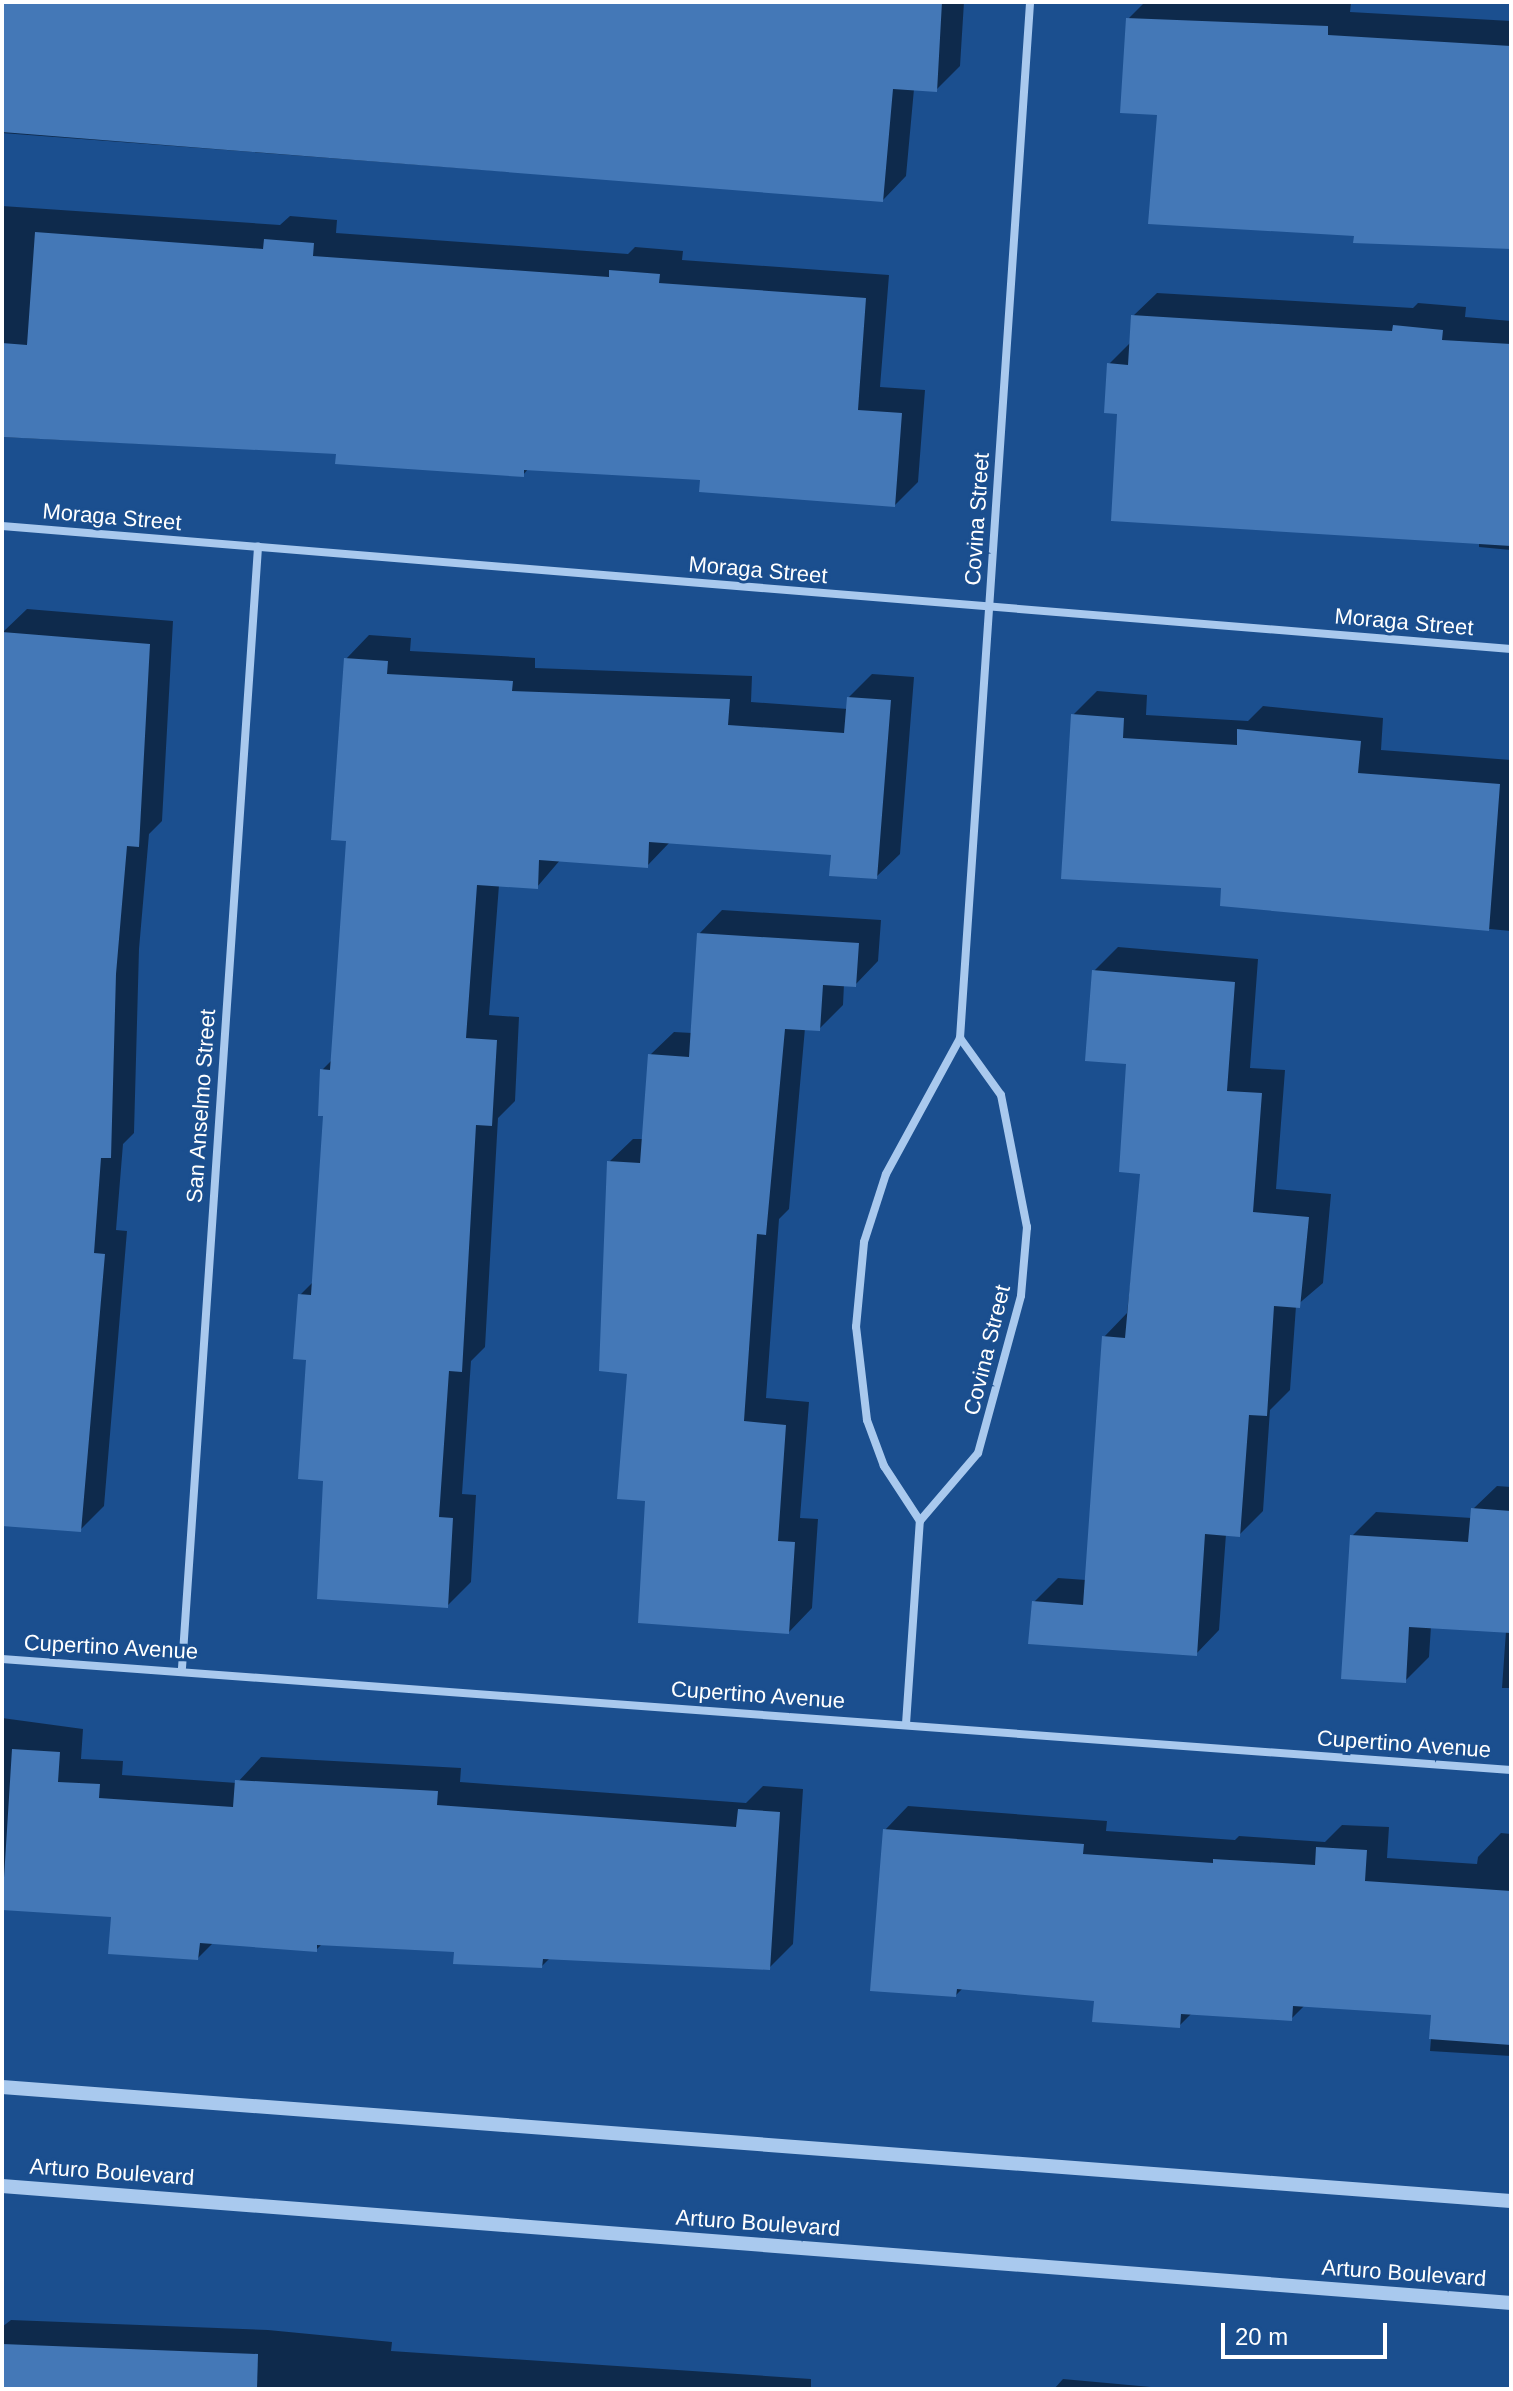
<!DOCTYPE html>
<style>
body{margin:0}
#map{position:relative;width:1513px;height:2391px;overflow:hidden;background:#1b4f8f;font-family:Arial,sans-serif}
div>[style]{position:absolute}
.shadow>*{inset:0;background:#0007}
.building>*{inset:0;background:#4478b7}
.minor>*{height:8px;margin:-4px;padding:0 4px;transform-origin:4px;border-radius:4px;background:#a9c9ee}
.tertiary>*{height:14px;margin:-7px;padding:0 7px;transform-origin:7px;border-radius:7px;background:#a9c9ee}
span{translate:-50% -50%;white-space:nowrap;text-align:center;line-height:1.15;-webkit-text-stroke:6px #1b4f8f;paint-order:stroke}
.street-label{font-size:22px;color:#fff}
.frame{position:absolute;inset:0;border:4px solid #fff;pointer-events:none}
.scale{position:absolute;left:1221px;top:2323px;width:166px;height:36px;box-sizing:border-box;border:4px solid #fff;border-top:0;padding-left:10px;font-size:24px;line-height:28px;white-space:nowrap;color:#fff;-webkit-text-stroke:6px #1b4f8f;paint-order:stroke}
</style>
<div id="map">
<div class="shadow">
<div style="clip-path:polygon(2px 2px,964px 2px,960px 66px,936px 90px,914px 89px,906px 176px,883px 200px,2px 133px)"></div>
<div style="clip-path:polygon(1145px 2px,1335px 2px,1351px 3px,1350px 12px,1511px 21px,1511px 247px,1160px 113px,1128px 19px)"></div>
<div style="clip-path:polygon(2px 206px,280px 225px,290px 216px,337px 220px,336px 233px,628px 254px,635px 247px,683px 251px,682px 260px,889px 275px,880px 387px,925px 390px,918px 482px,895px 505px,702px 478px,529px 468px,523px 475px,338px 453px,2px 437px)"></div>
<div style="clip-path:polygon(1157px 293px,1413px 308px,1418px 303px,1466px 307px,1465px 317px,1511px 321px,1511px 550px,1479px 547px,1479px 541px,1119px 412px,1109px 364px,1132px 341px,1133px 316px)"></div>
<div style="clip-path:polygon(27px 609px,173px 621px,162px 821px,149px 834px,139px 949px,134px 1133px,123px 1144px,116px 1230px,127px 1231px,104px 1506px,80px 1530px,2px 1524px,2px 648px,3px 632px)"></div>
<div style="clip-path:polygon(369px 635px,411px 638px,410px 651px,535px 658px,535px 668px,752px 676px,751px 702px,848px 709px,848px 698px,872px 674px,914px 677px,900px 854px,876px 877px,833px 853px,670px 842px,647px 866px,561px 859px,537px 887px,499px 885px,489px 1015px,519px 1017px,515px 1101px,498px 1118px,485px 1347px,471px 1361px,462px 1494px,476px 1495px,471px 1582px,447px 1606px,326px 1479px,300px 1295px,314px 1281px,325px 1114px,322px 1070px,333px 1059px,349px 839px,346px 659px)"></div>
<div style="clip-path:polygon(1097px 691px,1147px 695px,1146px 715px,1248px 721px,1263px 706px,1383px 718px,1381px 750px,1511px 760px,1511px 931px,1222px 904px,1223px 886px,1073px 715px)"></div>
<div style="clip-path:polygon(722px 910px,881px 920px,878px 961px,855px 985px,844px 984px,843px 1005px,819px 1029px,805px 1028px,789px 1209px,779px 1219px,766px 1398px,809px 1402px,800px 1518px,818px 1519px,812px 1608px,789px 1632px,648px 1500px,609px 1162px,633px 1139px,644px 1139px,650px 1055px,674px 1032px,692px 1033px,699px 934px)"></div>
<div style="clip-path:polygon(1118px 947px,1258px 959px,1250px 1068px,1285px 1070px,1276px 1189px,1331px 1194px,1323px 1283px,1296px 1306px,1290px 1390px,1270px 1410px,1263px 1511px,1239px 1535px,1226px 1534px,1219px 1630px,1196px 1654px,1034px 1602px,1058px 1578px,1086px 1580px,1104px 1337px,1127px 1313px,1143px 1172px,1129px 1063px,1094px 971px)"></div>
<div style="clip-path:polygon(1497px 1486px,1511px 1487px,1511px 1688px,1502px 1688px,1506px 1631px,1431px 1626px,1429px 1657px,1405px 1681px,1352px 1536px,1376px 1512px,1472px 1518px,1473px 1509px)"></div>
<div style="clip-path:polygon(2px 1718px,83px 1729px,81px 1759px,123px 1761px,122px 1775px,237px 1783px,261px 1757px,461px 1768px,460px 1782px,746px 1803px,763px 1786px,803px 1789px,793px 1944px,769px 1968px,550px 1958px,542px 1966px,456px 1951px,323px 1943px,316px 1950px,214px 1942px,198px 1958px,113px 1915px,2px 1908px)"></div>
<div style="clip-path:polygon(908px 1806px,1107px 1821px,1106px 1831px,1235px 1840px,1239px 1836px,1325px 1842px,1342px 1825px,1389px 1827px,1387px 1858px,1477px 1864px,1478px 1857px,1501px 1833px,1511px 1834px,1511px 2056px,1430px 2051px,1433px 2013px,1305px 2005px,1291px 2019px,1193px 2012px,1179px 2026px,1096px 1999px,963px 1988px,956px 1995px,885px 1830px)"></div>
<div style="clip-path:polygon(11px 2320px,268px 2330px,392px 2342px,391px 2351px,811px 2379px,811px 2389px,2px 2389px,2px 2327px)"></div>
<div style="clip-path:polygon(1063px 2379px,1173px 2389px,1054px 2389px)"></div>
</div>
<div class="building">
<div style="clip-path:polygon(2px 2px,942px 2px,937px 92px,893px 89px,883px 202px,2px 132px)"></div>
<div style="clip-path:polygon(1126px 18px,1328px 26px,1328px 35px,1511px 46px,1511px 249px,1353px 243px,1354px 236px,1148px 224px,1157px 115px,1120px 113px)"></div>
<div style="clip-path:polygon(35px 232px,263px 249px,264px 239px,314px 243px,313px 256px,609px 277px,609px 270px,660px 274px,659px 283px,866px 298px,858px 410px,902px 413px,895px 507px,699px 492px,700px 480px,524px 470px,524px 477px,335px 464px,336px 454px,2px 437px,2px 343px,27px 345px)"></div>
<div style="clip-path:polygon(1131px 315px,1392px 331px,1393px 325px,1443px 330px,1442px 340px,1511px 344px,1511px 546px,1111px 521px,1117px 414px,1104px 413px,1107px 363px,1128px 365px)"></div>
<div style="clip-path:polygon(2px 632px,150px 644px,139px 847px,127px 846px,116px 974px,111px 1158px,101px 1158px,94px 1253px,105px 1254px,81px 1532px,2px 1526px)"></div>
<div style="clip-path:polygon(344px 658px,388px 661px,387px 674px,513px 681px,512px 691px,730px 699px,728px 725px,844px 733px,847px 697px,891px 700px,877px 879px,829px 876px,831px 855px,649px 842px,648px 868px,539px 860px,538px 889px,477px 885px,466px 1038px,497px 1040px,492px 1126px,476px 1125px,462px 1372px,449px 1371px,439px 1517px,453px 1518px,448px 1608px,317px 1599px,323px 1481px,298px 1479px,306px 1360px,293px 1359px,298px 1294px,311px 1295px,323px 1116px,318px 1116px,320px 1069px,330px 1070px,346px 841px,331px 840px)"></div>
<div style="clip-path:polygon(1071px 714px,1124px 718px,1123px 738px,1237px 745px,1237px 729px,1361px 741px,1358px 773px,1500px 784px,1489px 931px,1220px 906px,1221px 888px,1061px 879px)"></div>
<div style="clip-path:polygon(697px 933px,859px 943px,856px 987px,823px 985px,820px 1031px,785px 1029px,766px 1235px,757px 1234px,744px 1421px,786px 1425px,778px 1541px,795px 1542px,789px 1634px,638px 1623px,645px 1501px,617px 1499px,627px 1374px,599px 1371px,607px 1161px,640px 1163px,648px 1054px,689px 1057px)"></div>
<div style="clip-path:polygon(1092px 970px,1235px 982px,1227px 1091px,1262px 1093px,1253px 1212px,1309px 1217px,1300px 1308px,1274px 1306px,1267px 1416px,1249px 1415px,1240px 1537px,1205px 1534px,1197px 1656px,1028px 1644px,1032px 1601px,1083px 1605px,1102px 1336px,1125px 1338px,1140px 1174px,1119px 1172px,1126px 1064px,1085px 1061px)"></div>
<div style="clip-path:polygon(1471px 1508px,1511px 1511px,1511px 1633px,1409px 1627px,1406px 1683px,1341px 1679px,1350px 1535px,1468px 1542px)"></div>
<div style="clip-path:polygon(12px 1749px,60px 1752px,58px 1782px,100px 1784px,99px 1798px,233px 1807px,235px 1780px,438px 1791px,437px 1805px,736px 1827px,738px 1809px,780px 1812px,770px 1970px,543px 1959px,542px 1968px,453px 1964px,454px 1952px,317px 1945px,317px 1952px,200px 1943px,198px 1960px,108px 1954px,111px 1917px,2px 1910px)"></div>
<div style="clip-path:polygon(883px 1829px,1084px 1844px,1083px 1854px,1213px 1863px,1213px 1859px,1315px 1865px,1316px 1847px,1367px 1850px,1365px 1881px,1511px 1891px,1511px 2045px,1429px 2039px,1431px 2015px,1293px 2006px,1292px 2021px,1181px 2014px,1180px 2028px,1092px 2022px,1094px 2001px,957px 1989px,956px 1997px,870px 1991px)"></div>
<div style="clip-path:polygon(2px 2344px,258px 2354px,257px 2389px,2px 2389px)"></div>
</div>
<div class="minor">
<div style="left:2px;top:526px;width:1514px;rotate:4.66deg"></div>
<div style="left:960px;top:1038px;width:70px;rotate:54.3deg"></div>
<div style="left:1001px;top:1095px;width:135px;rotate:78.9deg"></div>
<div style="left:1027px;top:1227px;width:69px;rotate:95deg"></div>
<div style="left:1021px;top:1296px;width:163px;rotate:105.3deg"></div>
<div style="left:978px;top:1453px;width:89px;rotate:130.5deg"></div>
<div style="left:920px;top:1521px;width:66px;rotate:-123.2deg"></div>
<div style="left:884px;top:1466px;width:49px;rotate:-110.3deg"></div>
<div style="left:867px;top:1420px;width:94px;rotate:-96.7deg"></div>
<div style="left:856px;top:1327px;width:85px;rotate:-84.6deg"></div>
<div style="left:864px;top:1242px;width:71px;rotate:-72.1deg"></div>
<div style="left:886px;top:1174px;width:155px;rotate:-61.4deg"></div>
<div style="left:960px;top:1038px;width:1038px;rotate:-86.13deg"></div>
<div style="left:2px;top:1659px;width:1513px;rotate:4.21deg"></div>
<div style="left:182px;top:1668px;width:1124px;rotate:-86.12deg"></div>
<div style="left:906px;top:1724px;width:203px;rotate:-86.1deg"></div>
</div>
<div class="tertiary">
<div style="left:2px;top:2087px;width:1513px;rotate:4.32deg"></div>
<div style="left:2px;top:2186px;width:1514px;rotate:4.43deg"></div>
</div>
<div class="street-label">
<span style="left:112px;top:517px;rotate:5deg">Moraga Street</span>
<span style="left:977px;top:519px;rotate:-86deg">Covina Street</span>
<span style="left:758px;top:570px;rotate:5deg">Moraga Street</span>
<span style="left:1404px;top:622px;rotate:5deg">Moraga Street</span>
<span style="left:201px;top:1106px;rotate:-86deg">San Anselmo Street</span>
<span style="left:987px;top:1350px;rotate:-76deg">Covina Street</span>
<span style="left:111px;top:1647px;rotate:3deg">Cupertino Avenue</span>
<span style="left:758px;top:1695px;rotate:4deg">Cupertino Avenue</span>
<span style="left:1404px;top:1744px;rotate:4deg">Cupertino Avenue</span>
<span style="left:112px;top:2172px;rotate:4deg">Arturo Boulevard</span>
<span style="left:758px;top:2223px;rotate:4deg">Arturo Boulevard</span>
<span style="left:1404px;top:2273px;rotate:4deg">Arturo Boulevard</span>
</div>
<div class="frame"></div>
<div class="scale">20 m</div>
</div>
